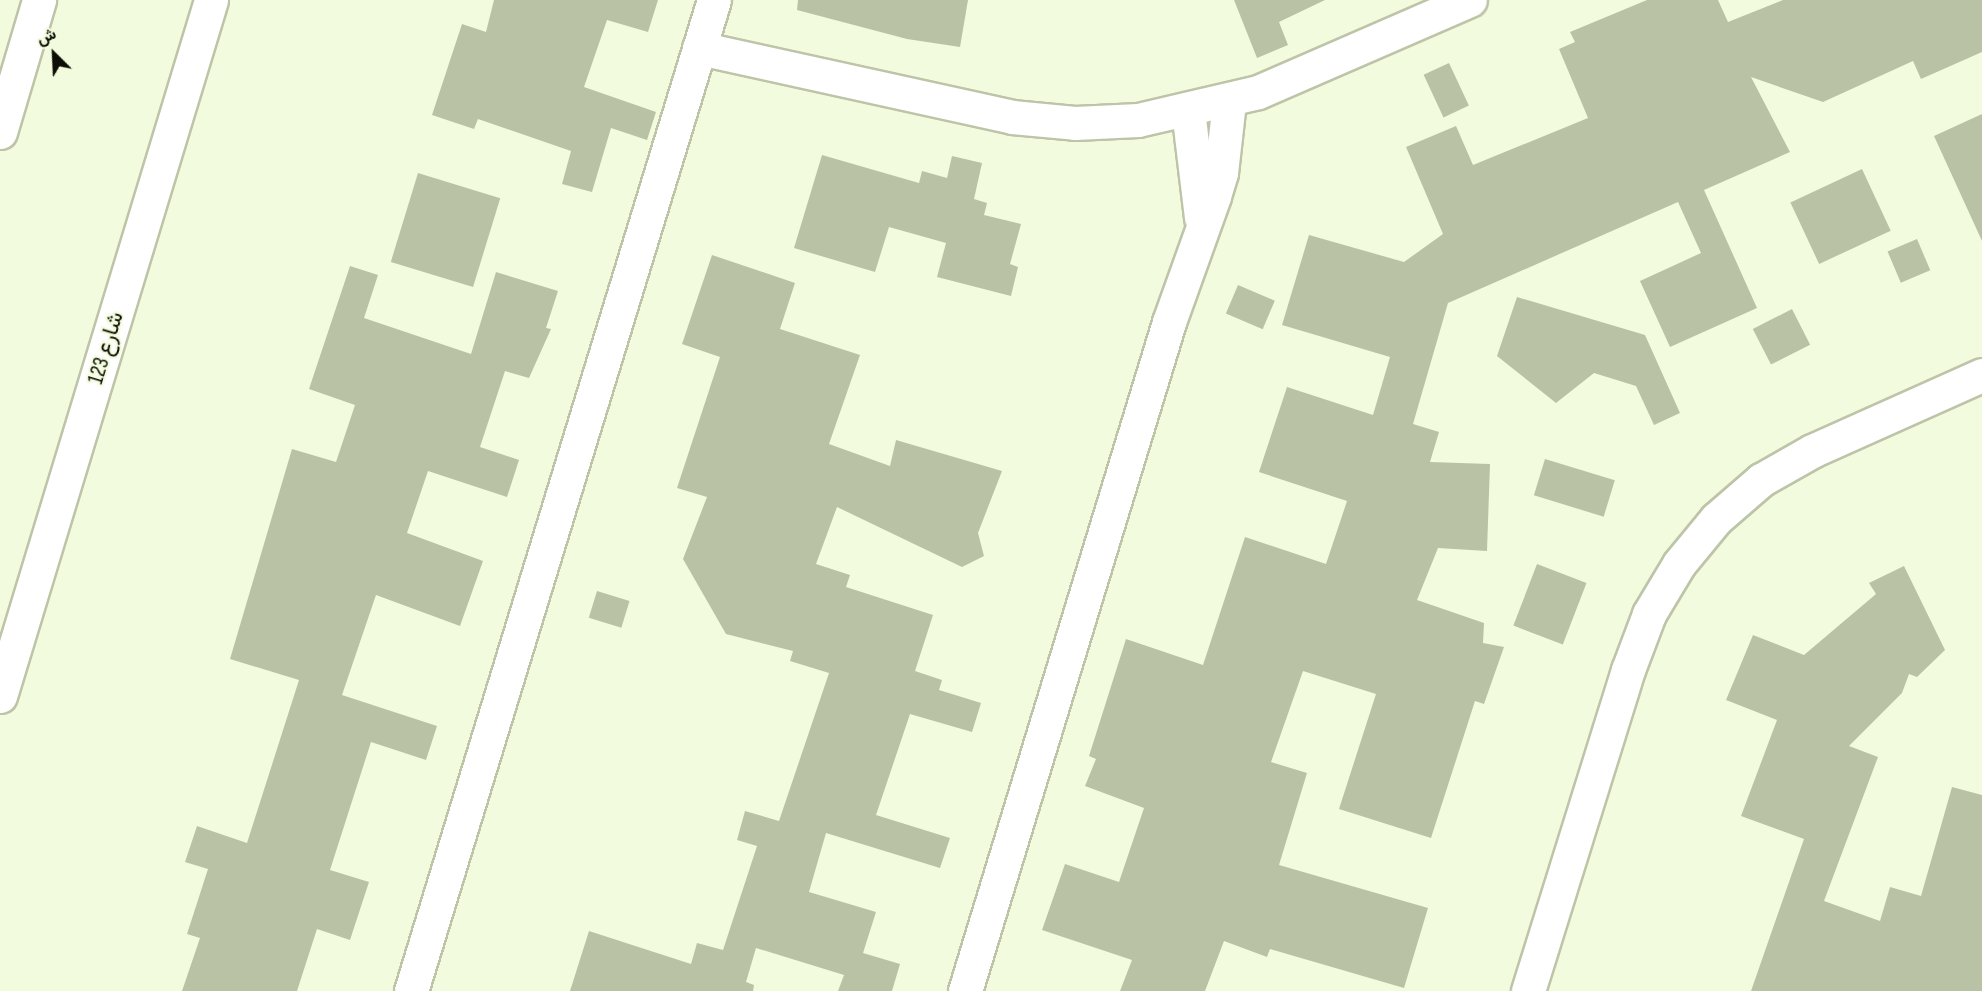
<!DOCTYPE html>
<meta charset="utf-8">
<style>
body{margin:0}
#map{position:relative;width:1982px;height:991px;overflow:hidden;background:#f3fbde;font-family:"Sofia Sans Condensed",Vazirmatn,sans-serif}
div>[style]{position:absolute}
.building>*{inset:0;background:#bac2a6;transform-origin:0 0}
.roads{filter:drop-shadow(2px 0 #bdc4a8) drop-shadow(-2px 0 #bdc4a8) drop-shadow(0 2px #bdc4a8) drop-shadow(0 -2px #bdc4a8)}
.minor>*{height:33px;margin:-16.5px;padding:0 16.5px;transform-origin:16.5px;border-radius:16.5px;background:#fff}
.major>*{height:33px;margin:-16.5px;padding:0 16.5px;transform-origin:16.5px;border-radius:16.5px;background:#fff}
span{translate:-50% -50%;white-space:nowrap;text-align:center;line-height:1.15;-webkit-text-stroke:4.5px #f3fbde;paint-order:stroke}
.street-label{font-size:22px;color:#0c0e05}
.north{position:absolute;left:24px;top:24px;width:60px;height:60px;-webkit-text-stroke:4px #f3fbde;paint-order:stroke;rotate:336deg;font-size:16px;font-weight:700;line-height:24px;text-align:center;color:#0c0e05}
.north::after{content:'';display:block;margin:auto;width:21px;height:27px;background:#0c0e05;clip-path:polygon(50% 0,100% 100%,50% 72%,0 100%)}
</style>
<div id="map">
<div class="building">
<div style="clip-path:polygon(494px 0,658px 0,648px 32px,607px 20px,584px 87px,656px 112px,647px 140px,611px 128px,592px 192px,562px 184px,571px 151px,478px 119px,474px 129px,432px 115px,462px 24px,486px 32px)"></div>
<div style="clip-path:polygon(798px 0,968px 0,960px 47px,907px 39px,797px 10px)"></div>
<div style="clip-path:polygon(1234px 0,1325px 0,1279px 22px,1288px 45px,1257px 58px)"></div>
<div style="clip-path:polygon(1647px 0,1718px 0,1728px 22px,1783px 0,1982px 0,1982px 52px,1921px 79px,1913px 61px,1823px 102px,1751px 77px,1790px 152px,1704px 190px,1757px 308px,1670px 347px,1640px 281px,1701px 253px,1678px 202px,1448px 303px,1413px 424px,1439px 432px,1430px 462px,1490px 464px,1487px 551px,1438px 548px,1417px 600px,1484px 623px,1483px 643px,1504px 647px,1484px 704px,1475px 701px,1431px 838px,1339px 809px,1376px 694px,1303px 671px,1271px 762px,1307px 773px,1279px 865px,1428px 908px,1404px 988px,1270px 949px,1267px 957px,1224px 941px,1205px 991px,1120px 991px,1132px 960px,1042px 930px,1065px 864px,1119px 882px,1144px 808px,1085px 786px,1096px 759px,1089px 756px,1126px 639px,1203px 665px,1245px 537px,1326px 564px,1347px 501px,1259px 472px,1287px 387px,1373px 415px,1390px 357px,1282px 325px,1309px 235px,1404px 262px,1443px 234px,1406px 147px,1456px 126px,1473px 165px,1588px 118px,1559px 49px,1575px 42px,1570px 32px)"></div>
<div style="left:1449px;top:63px;width:47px;height:28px;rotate:65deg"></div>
<div style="clip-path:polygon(1982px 114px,1982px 241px,1934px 136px)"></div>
<div style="clip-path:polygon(822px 155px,919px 183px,922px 171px,947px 178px,952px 156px,982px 163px,974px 199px,987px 203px,984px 215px,1021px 224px,1010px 264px,1018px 267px,1011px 296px,937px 277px,946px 243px,889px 227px,875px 272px,794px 248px)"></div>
<div style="left:1862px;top:169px;width:68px;height:79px;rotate:65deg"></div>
<div style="left:418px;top:173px;width:86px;height:93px;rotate:17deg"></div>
<div style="left:1917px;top:239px;width:34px;height:32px;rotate:67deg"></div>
<div style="clip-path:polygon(712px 255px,795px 283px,780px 329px,860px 355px,829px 444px,890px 466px,896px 440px,1002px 471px,978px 533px,984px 556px,962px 567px,837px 507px,816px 564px,850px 575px,846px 587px,933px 615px,915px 671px,942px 680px,939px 690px,981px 703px,972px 732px,910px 714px,876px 815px,950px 838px,940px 868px,826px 833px,809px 892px,876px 912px,863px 953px,900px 964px,892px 991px,838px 991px,844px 975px,756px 948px,746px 982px,754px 985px,753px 991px,570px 991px,589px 931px,691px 964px,697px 943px,723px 950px,757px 846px,737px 840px,745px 811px,779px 821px,829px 673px,790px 661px,793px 651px,726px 634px,683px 559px,707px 497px,677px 488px,720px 357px,682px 344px)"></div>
<div style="clip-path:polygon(350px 266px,378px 275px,364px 318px,471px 354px,496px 272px,558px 291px,546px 328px,551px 329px,529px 378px,505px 371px,480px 447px,519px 460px,507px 497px,428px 471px,407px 533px,483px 561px,460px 626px,376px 595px,342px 695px,437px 726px,426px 760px,371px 742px,330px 870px,369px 882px,350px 940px,317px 929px,297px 991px,182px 991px,200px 938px,187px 934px,208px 869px,185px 862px,197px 826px,247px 843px,299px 680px,230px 659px,292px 449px,336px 462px,355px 405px,309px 389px)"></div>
<div style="left:1238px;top:285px;width:40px;height:31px;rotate:23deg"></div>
<div style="clip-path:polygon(1517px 297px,1645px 335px,1680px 413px,1654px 425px,1636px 386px,1594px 373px,1556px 403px,1497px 356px)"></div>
<div style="left:1792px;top:309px;width:40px;height:44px;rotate:63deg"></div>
<div style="left:1545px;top:459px;width:73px;height:38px;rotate:17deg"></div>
<div style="left:1537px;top:564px;width:53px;height:66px;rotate:21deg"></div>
<div style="clip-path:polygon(1904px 566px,1945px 650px,1917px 677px,1909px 674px,1902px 693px,1849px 746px,1878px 757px,1824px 901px,1880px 921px,1890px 887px,1921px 896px,1952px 787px,1982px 795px,1982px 991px,1751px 991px,1804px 839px,1741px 816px,1777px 720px,1726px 700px,1753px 635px,1804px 655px,1876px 594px,1869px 583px)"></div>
<div style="left:597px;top:591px;width:34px;height:28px;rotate:17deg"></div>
</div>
<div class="roads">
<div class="minor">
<div style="left:699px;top:48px;width:321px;rotate:12.4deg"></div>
<div style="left:1012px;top:117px;width:63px;rotate:5.4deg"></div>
<div style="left:1075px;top:123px;width:63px;rotate:-2.7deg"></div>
<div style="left:1138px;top:120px;width:123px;rotate:-13.1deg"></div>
<div style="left:1258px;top:92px;width:231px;rotate:-23.5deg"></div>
<div style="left:1188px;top:110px;width:108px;rotate:83.1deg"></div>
<div style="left:411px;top:991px;width:1036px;rotate:-73deg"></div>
<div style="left:965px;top:991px;width:699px;rotate:-73.04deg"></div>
<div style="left:1169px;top:322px;width:134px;rotate:-70.3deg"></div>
<div style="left:1214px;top:196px;width:24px;rotate:-73deg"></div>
<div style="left:1221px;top:173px;width:71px;rotate:-83.6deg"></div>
<div style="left:1528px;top:991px;width:336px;rotate:-72.7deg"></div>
<div style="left:1628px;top:670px;width:60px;rotate:-69.4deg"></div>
<div style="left:1649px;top:614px;width:58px;rotate:-59deg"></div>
<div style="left:1679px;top:564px;width:58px;rotate:-50.6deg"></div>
<div style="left:1716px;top:519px;width:60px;rotate:-40.9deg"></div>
<div style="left:1761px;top:480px;width:59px;rotate:-29.6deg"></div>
<div style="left:1812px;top:451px;width:186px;rotate:-24.1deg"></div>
</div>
<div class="major">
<div style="left:0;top:132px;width:138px;rotate:-73.5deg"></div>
<div style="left:0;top:696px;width:727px;rotate:-73.13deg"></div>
</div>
</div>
<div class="street-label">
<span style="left:106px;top:348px;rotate:-73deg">شارع 123</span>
</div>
<div class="north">ش</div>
</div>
